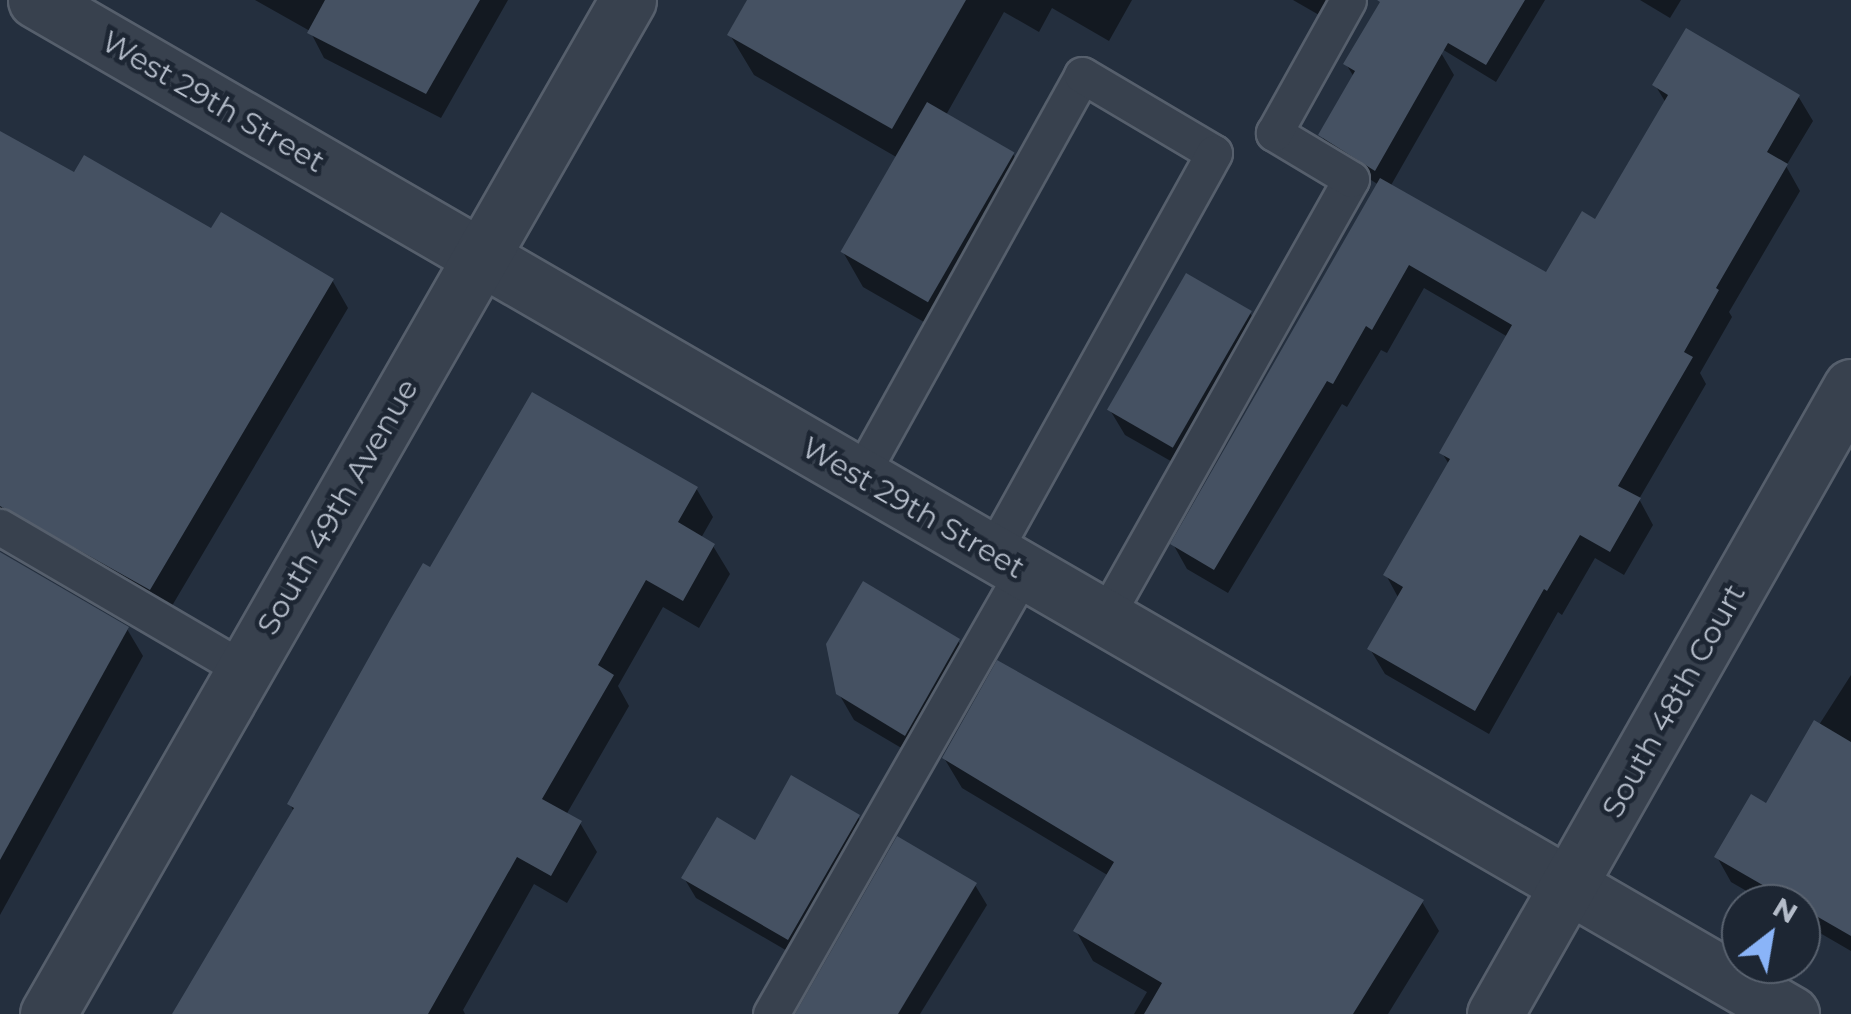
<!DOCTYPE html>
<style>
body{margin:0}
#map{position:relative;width:1851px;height:1014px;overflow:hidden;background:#242f3e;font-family:Montserrat,sans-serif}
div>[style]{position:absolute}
.shadow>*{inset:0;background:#0007}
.building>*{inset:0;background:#455162;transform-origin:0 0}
.roads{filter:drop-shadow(2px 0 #565f6c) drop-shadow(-2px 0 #565f6c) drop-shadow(0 2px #565f6c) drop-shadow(0 -2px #565f6c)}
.lane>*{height:35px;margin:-17.5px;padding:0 17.5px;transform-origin:17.5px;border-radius:17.5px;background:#38414e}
.street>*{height:55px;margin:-27.5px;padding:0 27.5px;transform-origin:27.5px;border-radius:27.5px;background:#38414e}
span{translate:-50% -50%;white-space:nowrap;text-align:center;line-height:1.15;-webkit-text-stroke:9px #1d2633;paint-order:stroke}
.street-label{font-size:30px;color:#b4bcc9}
.north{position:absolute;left:1721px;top:884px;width:100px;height:100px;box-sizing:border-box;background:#1d2633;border:2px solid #59626f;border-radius:50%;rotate:31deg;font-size:28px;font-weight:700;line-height:40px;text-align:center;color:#b4bcc9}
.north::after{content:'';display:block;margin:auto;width:35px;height:45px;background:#8ab4f8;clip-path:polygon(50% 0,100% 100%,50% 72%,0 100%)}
</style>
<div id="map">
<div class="shadow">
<div style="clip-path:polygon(255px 0,508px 0,441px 118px,324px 58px,310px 31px)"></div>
<div style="clip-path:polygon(750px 0,1132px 0,1109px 41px,1052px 8px,1039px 32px,1004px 12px,946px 115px,1013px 154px,1033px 189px,950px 337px,863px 287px,843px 252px,898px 158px,754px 75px,730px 35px)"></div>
<div style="clip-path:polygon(1293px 0,1347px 0,1333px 23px)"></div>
<div style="clip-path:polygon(1443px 0,1545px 0,1496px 82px,1437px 46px,1454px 75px,1390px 187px,1547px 275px,1596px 222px,1666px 103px,1655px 85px,1798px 96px,1813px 121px,1786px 166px,1800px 191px,1729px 312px,1732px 317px,1700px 373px,1706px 384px,1639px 499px,1653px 525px,1624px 575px,1595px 558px,1562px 615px,1558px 612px,1489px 734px,1385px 674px,1370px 649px,1399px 599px,1386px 575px,1450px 466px,1442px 453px,1508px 337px,1424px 288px,1387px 353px,1381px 350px,1347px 407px,1342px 404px,1228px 593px,1187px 569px,1173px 544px,1379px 185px,1333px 156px,1321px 135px,1354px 77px,1346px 64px)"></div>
<div style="clip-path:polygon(1640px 0,1681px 0,1670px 18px)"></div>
<div style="clip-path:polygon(0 134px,75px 176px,332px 280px,348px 308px,166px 616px,0 541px)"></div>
<div style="clip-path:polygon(1250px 313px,1265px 338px,1190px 472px,1125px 435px,1110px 410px)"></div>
<div style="clip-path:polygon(696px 488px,713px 517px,701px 538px,713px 546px,730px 574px,699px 628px,663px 607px,618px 686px,629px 706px,566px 815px,580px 823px,597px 852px,567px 903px,534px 884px,463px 1010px,465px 1014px,179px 1014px,294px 812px,290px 804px,431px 570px)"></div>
<div style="clip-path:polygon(0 554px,127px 629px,143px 656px,0 915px)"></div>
<div style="clip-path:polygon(958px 641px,973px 666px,920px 759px,854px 720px,839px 694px)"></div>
<div style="clip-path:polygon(1851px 675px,1851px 951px,1801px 922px,1801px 904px,1769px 904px,1731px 882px,1717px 857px,1767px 806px)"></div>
<div style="clip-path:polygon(944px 758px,1422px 902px,1439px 931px,1388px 1014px,1134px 1014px,1147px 992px,1093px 961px,1076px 931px,1109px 876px,962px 788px)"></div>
<div style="clip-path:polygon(858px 817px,870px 838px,801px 959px,696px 898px,684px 878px,756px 843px)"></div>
<div style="clip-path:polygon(975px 885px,987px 905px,920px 1014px,795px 1014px)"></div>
</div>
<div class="building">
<div style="clip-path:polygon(325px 0,480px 0,426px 94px,307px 33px)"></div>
<div style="clip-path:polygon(747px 0,966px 0,892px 129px,727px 35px)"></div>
<div style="clip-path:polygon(1377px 0,1525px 0,1486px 65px,1448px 43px,1375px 171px,1318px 135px,1355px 71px,1343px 64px,1380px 2px)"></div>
<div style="clip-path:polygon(1686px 28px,1800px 95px,1767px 152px,1788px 164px,1716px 288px,1719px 290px,1684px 352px,1693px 357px,1618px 486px,1641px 498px,1610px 552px,1580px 535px,1547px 591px,1544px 589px,1475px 711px,1367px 649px,1403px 587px,1383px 575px,1450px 459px,1439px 453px,1512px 325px,1409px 265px,1372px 330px,1366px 326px,1333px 384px,1327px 381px,1214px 570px,1170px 544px,1380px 178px,1546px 272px,1582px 211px,1595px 219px,1668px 95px,1652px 85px)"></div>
<div style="left:927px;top:102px;width:101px;height:173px;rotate:30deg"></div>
<div style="clip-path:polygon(0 131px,74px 172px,84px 155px,211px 228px,221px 212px,334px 279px,150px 590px,0 506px)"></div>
<div style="left:1186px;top:273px;width:76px;height:158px;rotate:30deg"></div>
<div style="clip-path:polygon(532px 392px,698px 487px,678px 522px,715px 544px,683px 601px,646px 580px,598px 665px,614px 675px,542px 799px,582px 821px,551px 876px,517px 857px,428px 1014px,172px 1014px,294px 808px,287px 804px,390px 620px,423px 563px,430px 567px)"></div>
<div style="clip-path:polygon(0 552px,129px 627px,0 860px)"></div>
<div style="clip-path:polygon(863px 581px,960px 639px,905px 736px,836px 694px,826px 644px)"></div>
<div style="clip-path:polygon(997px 660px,1424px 900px,1353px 1014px,1144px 1014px,1162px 983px,1073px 931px,1114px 862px,942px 758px)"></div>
<div style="clip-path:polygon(1814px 720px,1851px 742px,1851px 936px,1714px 857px,1751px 794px,1766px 803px)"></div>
<div style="clip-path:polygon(791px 775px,860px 815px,788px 940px,681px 878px,717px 817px,755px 840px)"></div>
<div style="clip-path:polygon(897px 836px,977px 883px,898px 1014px,795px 1014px)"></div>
</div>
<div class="roads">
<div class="lane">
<div style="left:860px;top:476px;width:458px;rotate:-61deg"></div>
<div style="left:1082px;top:75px;width:153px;rotate:30.6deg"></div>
<div style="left:1214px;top:153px;width:456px;rotate:119deg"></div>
<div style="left:0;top:527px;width:284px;rotate:30.3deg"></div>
<div style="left:1105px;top:617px;width:502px;rotate:-60.68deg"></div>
<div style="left:1351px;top:179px;width:90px;rotate:-149.1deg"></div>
<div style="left:1274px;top:133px;width:152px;rotate:-60.9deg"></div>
<div style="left:771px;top:1014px;width:509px;rotate:-60.31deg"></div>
</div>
<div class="street">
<div style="left:36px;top:0;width:2027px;rotate:30.02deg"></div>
<div style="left:48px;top:1014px;width:1168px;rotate:-60.23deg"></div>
<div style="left:1495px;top:1014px;width:721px;rotate:-60.41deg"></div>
</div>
</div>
<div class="street-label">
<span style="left:213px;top:102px;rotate:30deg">West 29th Street</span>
<span style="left:338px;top:507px;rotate:-60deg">South 49th Avenue</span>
<span style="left:913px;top:508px;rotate:30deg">West 29th Street</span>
<span style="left:1674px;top:701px;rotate:-61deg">South 48th Court</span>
</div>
<div class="north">N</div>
</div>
